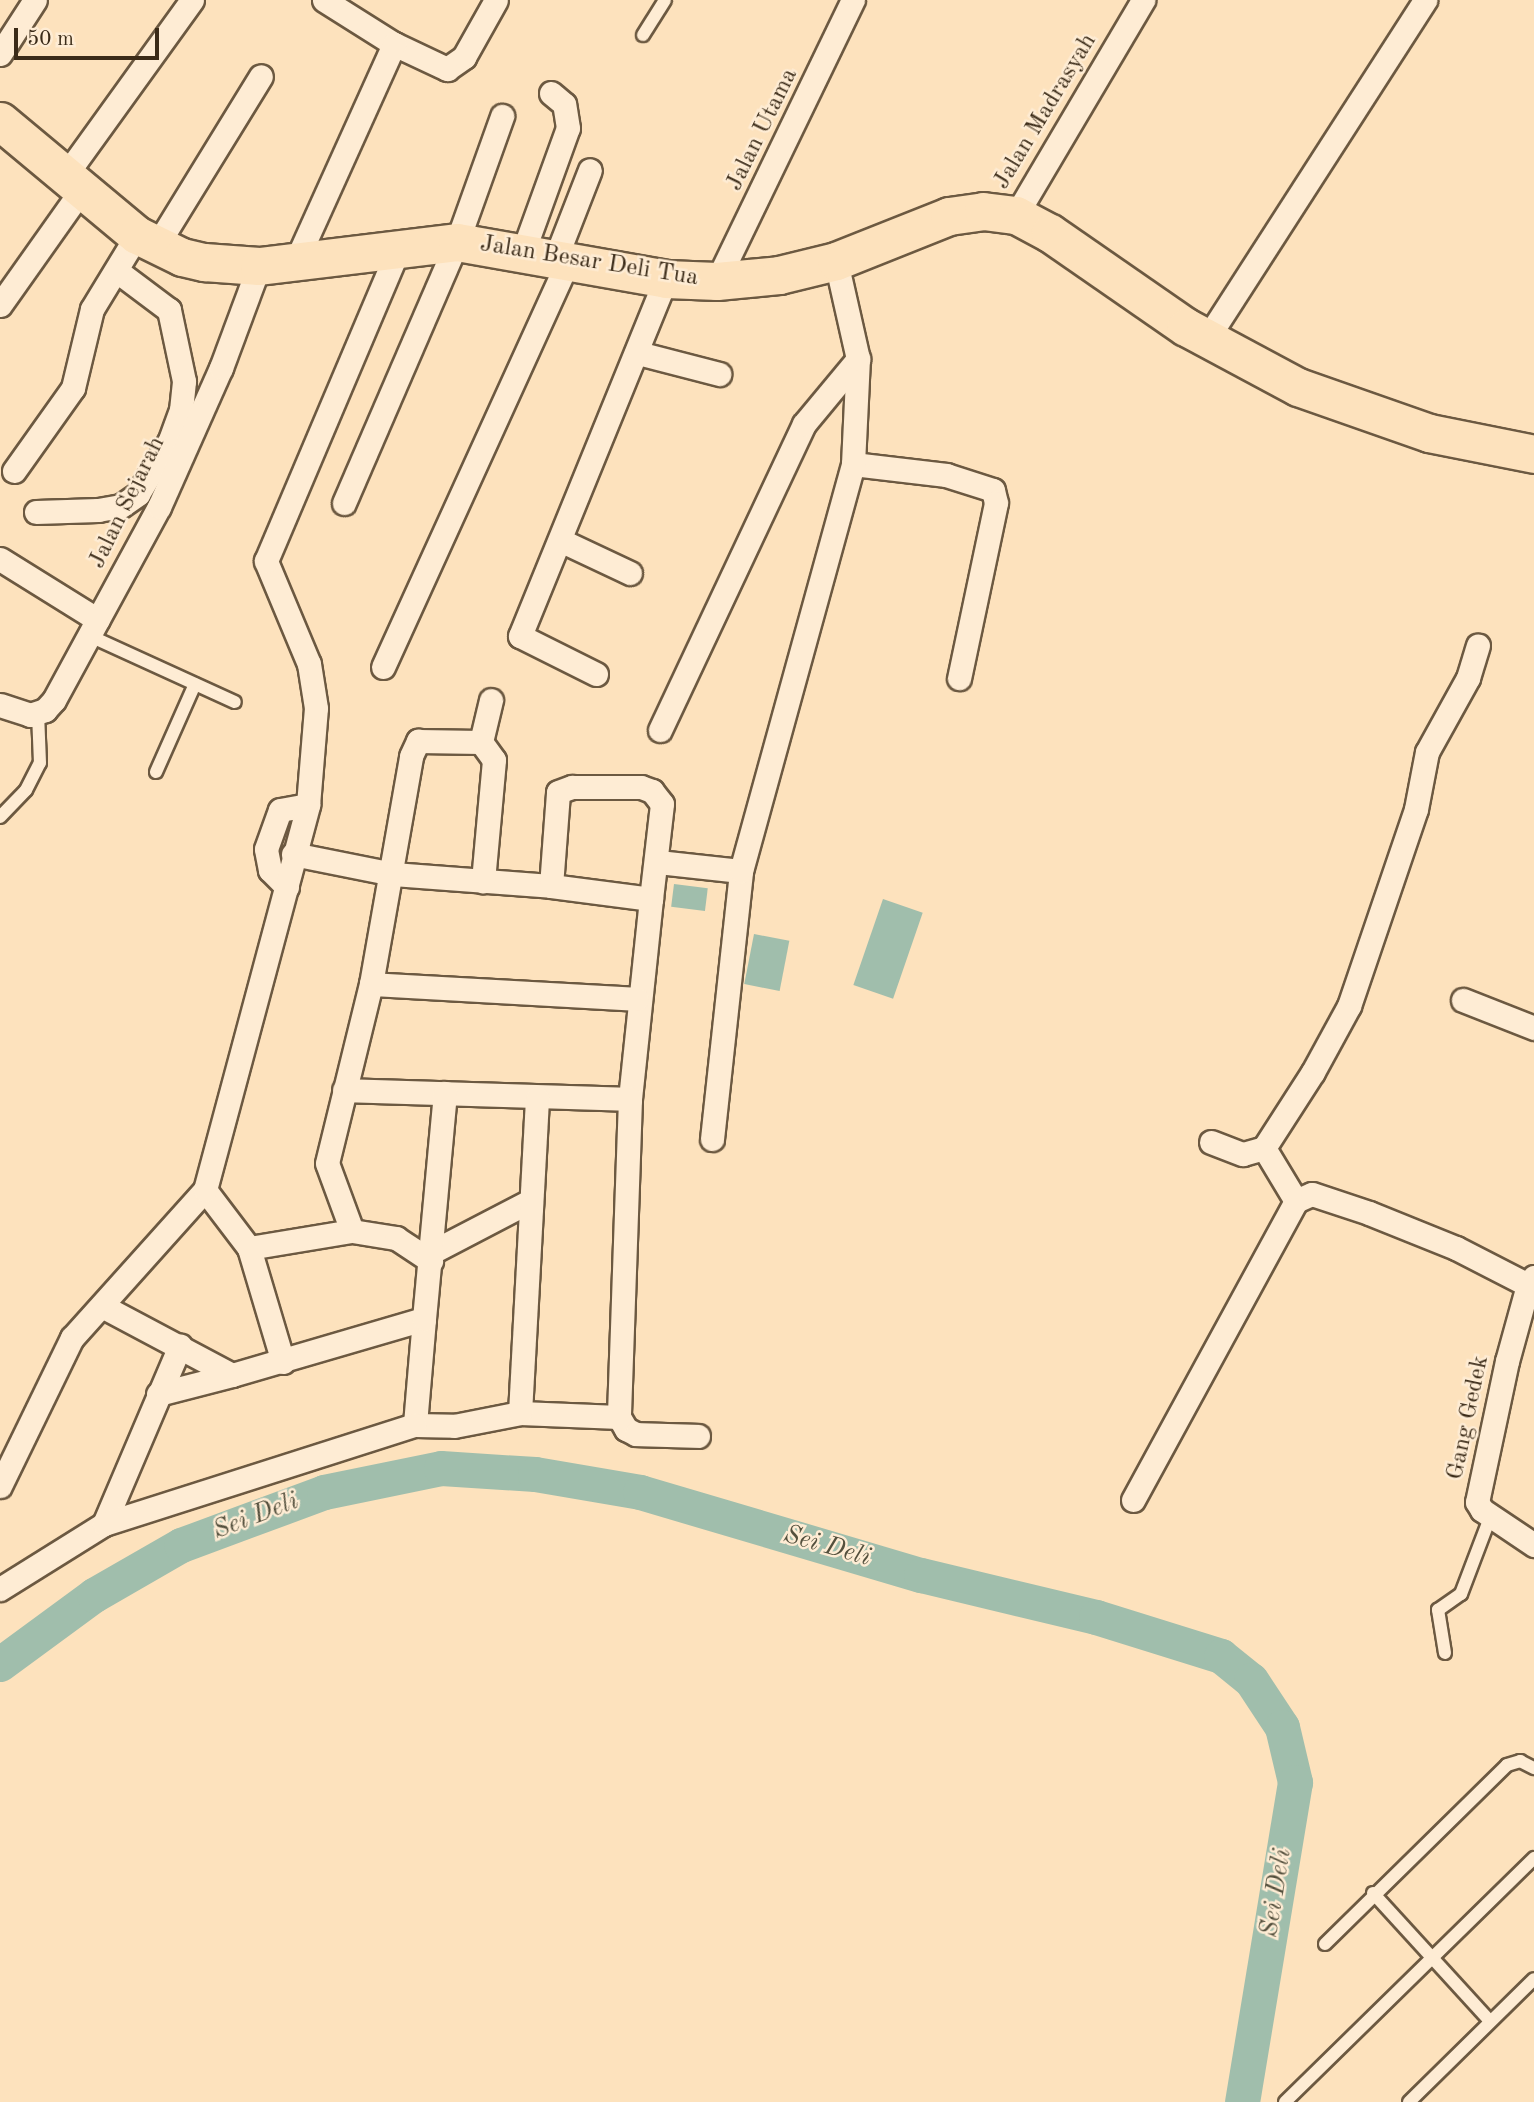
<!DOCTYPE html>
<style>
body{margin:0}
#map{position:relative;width:1534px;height:2102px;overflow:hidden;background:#fde2bd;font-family:"Old Standard TT",serif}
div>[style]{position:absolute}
.water>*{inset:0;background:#a0beac;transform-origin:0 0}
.river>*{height:35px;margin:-17.5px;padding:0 17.5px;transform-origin:17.5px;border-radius:17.5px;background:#a0beac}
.roads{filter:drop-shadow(2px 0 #6c5941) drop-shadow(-2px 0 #6c5941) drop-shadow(0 2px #6c5941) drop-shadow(0 -2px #6c5941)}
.lane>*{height:12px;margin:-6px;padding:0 6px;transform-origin:6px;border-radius:6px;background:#feecd4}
.street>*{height:23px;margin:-11.5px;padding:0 11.5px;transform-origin:11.5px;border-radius:11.5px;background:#feecd4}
.primary>*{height:37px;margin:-18.5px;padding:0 18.5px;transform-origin:18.5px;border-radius:18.5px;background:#fde2bd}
span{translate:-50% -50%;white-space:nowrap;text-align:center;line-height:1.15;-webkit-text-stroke:5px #feecd4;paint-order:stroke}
.street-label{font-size:24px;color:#3b2b18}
.water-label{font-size:26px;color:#54503d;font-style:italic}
.scale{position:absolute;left:14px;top:28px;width:145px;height:32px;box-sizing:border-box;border:4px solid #3b2b18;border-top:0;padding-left:9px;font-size:21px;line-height:24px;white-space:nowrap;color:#3b2b18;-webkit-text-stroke:5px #feecd4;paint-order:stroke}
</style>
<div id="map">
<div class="water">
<div style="left:674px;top:884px;width:34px;height:23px;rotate:7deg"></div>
<div style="left:883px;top:899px;width:42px;height:91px;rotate:19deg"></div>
<div style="left:754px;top:934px;width:36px;height:51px;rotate:11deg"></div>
</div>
<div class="river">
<div style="left:0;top:1664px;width:117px;rotate:-36.3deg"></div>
<div style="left:94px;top:1595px;width:100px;rotate:-29.9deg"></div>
<div style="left:181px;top:1545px;width:153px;rotate:-20.3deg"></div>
<div style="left:324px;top:1492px;width:119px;rotate:-11.6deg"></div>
<div style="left:441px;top:1468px;width:94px;rotate:3.7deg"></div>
<div style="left:535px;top:1474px;width:107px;rotate:9.7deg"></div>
<div style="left:640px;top:1492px;width:293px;rotate:16.5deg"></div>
<div style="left:921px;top:1575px;width:180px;rotate:13.5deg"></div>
<div style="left:1096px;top:1617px;width:131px;rotate:17.3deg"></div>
<div style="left:1221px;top:1656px;width:38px;rotate:39deg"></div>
<div style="left:1251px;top:1680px;width:56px;rotate:56.6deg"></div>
<div style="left:1282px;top:1727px;width:57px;rotate:76.7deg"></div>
<div style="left:1295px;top:1782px;width:324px;rotate:99.4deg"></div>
</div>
<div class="roads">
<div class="lane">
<div style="left:643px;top:35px;width:41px;rotate:-57.8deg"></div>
<div style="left:90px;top:636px;width:159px;rotate:24.5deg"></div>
<div style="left:156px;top:772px;width:96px;rotate:-66.1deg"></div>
<div style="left:0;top:817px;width:37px;rotate:-46deg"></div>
<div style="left:26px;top:790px;width:30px;rotate:-63deg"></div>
<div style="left:40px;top:763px;width:50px;rotate:-92.3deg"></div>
<div style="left:1445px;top:1653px;width:44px;rotate:-99.2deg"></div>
<div style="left:1438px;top:1610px;width:28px;rotate:-35deg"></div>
<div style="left:1461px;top:1594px;width:85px;rotate:-69.2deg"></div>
<div style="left:1373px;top:1893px;width:173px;rotate:47.6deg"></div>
<div style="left:1325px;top:1944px;width:255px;rotate:-44.5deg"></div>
<div style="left:1507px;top:1765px;width:14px;rotate:-17deg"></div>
<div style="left:1520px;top:1761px;width:16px;rotate:27deg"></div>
<div style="left:1285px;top:2102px;width:349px;rotate:-44.4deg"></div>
<div style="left:1409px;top:2102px;width:175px;rotate:-44.5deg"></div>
</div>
<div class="street">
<div style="left:324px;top:0;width:83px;rotate:32.2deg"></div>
<div style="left:394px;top:44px;width:59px;rotate:25.3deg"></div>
<div style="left:447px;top:69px;width:21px;rotate:-35deg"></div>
<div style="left:464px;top:57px;width:65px;rotate:-60.7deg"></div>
<div style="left:0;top:54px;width:64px;rotate:-57.1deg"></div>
<div style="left:65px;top:176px;width:217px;rotate:-54.2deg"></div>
<div style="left:1016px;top:215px;width:250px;rotate:-59.4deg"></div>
<div style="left:157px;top:245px;width:198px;rotate:-58.4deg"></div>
<div style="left:523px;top:252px;width:132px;rotate:-70.1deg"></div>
<div style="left:568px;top:128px;width:24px;rotate:-99deg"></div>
<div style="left:564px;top:104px;width:17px;rotate:-140deg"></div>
<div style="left:556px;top:257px;width:93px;rotate:-68.7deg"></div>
<div style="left:297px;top:259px;width:236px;rotate:-65.7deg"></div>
<div style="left:717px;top:281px;width:312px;rotate:-64.2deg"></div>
<div style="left:0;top:305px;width:142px;rotate:-54.7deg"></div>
<div style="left:1208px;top:337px;width:401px;rotate:-57.2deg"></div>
<div style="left:638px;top:353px;width:84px;rotate:14.5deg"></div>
<div style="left:853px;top:464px;width:94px;rotate:6.7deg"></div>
<div style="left:946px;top:475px;width:49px;rotate:17.7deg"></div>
<div style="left:993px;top:490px;width:13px;rotate:77deg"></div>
<div style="left:996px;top:503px;width:179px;rotate:101.9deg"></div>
<div style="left:14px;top:471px;width:102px;rotate:-54.6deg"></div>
<div style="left:73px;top:388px;width:81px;rotate:-76.5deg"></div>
<div style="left:92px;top:309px;width:87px;rotate:-58.7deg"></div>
<div style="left:344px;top:503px;width:284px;rotate:-66.6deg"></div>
<div style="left:457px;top:242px;width:134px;rotate:-70.3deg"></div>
<div style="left:36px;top:512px;width:62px;rotate:-1.8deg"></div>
<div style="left:98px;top:510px;width:23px;rotate:-10deg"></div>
<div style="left:121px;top:506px;width:21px;rotate:-35deg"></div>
<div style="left:138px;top:494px;width:63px;rotate:-59.3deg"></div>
<div style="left:170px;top:440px;width:32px;rotate:-70deg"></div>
<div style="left:181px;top:410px;width:29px;rotate:-84deg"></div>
<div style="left:184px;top:381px;width:73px;rotate:-101.9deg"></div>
<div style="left:169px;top:310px;width:65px;rotate:-143.1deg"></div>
<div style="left:562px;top:541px;width:75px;rotate:25.2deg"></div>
<div style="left:0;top:559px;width:115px;rotate:31.9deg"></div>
<div style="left:383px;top:667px;width:446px;rotate:-65.5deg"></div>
<div style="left:596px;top:674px;width:85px;rotate:-153.4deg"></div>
<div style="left:520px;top:636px;width:386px;rotate:-67.8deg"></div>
<div style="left:0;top:705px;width:32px;rotate:18deg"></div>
<div style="left:30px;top:715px;width:16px;rotate:-18deg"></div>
<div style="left:45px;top:710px;width:13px;rotate:-48deg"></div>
<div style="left:54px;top:700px;width:220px;rotate:-61.5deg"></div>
<div style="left:159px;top:507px;width:152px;rotate:-66deg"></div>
<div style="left:221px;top:368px;width:109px;rotate:-69.6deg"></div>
<div style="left:660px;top:730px;width:338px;rotate:-64.8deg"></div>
<div style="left:804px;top:424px;width:85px;rotate:-50.3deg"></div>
<div style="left:481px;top:742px;width:43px;rotate:-76.6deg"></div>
<div style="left:293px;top:854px;width:102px;rotate:11.3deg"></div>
<div style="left:393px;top:874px;width:158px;rotate:4.3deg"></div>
<div style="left:551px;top:886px;width:101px;rotate:7.4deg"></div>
<div style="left:651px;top:899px;width:201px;rotate:96deg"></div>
<div style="left:630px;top:1099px;width:286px;rotate:-178.2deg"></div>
<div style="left:658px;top:862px;width:83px;rotate:6.2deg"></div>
<div style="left:551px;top:886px;width:94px;rotate:-85.7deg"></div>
<div style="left:558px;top:792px;width:15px;rotate:-20deg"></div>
<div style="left:572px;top:787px;width:69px"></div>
<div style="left:641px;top:787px;width:12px;rotate:20deg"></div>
<div style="left:652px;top:791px;width:16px;rotate:52deg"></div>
<div style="left:662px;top:804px;width:96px;rotate:96.6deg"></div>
<div style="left:287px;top:887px;width:24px;rotate:-135deg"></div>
<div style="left:270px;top:870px;width:21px;rotate:-101deg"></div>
<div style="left:266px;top:849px;width:41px;rotate:-70.3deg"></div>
<div style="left:280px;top:810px;width:28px;rotate:-10deg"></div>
<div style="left:371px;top:984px;width:266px;rotate:3.2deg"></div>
<div style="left:1463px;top:1000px;width:76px;rotate:21.5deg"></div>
<div style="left:630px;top:1099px;width:318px;rotate:92deg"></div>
<div style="left:619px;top:1417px;width:14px;rotate:60deg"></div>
<div style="left:626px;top:1429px;width:11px;rotate:27deg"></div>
<div style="left:636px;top:1434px;width:62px;rotate:1.8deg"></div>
<div style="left:712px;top:1139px;width:270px;rotate:-83.8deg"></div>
<div style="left:741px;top:871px;width:422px;rotate:-74.6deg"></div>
<div style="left:853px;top:464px;width:105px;rotate:-87.3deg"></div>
<div style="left:858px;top:359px;width:100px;rotate:-102.7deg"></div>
<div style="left:1211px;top:1142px;width:34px;rotate:21deg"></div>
<div style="left:1243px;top:1154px;width:22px;rotate:-16deg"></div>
<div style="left:205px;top:1190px;width:73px;rotate:52.8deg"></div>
<div style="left:249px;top:1248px;width:119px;rotate:73.4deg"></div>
<div style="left:1296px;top:1201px;width:62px;rotate:-121.1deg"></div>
<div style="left:1264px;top:1148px;width:90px;rotate:-57.2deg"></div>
<div style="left:1313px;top:1072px;width:75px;rotate:-61.4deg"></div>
<div style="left:1349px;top:1006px;width:208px;rotate:-71.2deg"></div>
<div style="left:1416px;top:809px;width:58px;rotate:-79.1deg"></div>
<div style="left:1427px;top:752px;width:85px;rotate:-61deg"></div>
<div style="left:1468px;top:678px;width:34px;rotate:-73deg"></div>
<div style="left:352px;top:1231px;width:72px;rotate:-110.2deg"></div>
<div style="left:327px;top:1163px;width:184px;rotate:-76.2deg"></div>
<div style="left:371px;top:984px;width:231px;rotate:-80deg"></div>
<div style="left:411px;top:756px;width:17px;rotate:-65deg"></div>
<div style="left:418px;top:741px;width:63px;rotate:0.9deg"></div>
<div style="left:481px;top:742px;width:22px;rotate:54deg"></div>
<div style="left:494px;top:760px;width:122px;rotate:95.2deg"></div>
<div style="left:249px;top:1248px;width:104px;rotate:-9.4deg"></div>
<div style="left:352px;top:1231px;width:45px;rotate:9deg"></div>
<div style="left:396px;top:1238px;width:42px;rotate:33.3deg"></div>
<div style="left:432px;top:1252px;width:108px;rotate:-27.5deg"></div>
<div style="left:1534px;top:1277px;width:10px;rotate:127deg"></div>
<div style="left:1528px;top:1285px;width:79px;rotate:105.4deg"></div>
<div style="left:1507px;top:1361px;width:144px;rotate:102deg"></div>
<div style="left:1477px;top:1502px;width:9px;rotate:58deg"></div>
<div style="left:1482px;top:1510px;width:63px;rotate:33.9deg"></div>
<div style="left:102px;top:1306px;width:147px;rotate:28deg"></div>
<div style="left:232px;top:1375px;width:200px;rotate:-16.3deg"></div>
<div style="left:424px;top:1319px;width:106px;rotate:94.9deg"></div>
<div style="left:415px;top:1425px;width:39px;rotate:1deg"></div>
<div style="left:454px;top:1426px;width:67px;rotate:-11.1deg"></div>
<div style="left:520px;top:1413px;width:99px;rotate:2.3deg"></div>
<div style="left:424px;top:1319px;width:227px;rotate:-84.7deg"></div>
<div style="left:158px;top:1394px;width:76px;rotate:-14.4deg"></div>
<div style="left:520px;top:1413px;width:315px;rotate:-86.9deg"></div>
<div style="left:0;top:1486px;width:165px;rotate:-64.1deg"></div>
<div style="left:72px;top:1338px;width:199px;rotate:-48.1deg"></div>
<div style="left:205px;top:1190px;width:399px;rotate:-75deg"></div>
<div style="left:308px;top:805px;width:97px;rotate:-85.3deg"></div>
<div style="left:316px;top:708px;width:45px;rotate:-99deg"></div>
<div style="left:309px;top:664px;width:112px;rotate:-112.7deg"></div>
<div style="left:266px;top:561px;width:341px;rotate:-67deg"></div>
<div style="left:1133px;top:1500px;width:341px;rotate:-61.4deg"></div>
<div style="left:1296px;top:1201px;width:17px;rotate:-24deg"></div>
<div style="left:1312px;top:1194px;width:60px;rotate:18.4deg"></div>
<div style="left:1369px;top:1213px;width:94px;rotate:21.9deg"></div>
<div style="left:1456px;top:1248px;width:81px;rotate:27.2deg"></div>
<div style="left:104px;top:1524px;width:194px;rotate:-66.9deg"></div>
<div style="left:0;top:1589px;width:123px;rotate:-32deg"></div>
<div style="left:104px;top:1524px;width:326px;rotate:-17.7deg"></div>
</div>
<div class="primary">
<div style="left:0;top:121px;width:178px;rotate:39.8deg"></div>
<div style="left:137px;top:235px;width:50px;rotate:26.1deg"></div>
<div style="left:182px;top:257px;width:23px;rotate:13deg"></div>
<div style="left:204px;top:262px;width:55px;rotate:4.2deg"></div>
<div style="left:259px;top:266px;width:199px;rotate:-6.9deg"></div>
<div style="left:457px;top:242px;width:212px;rotate:10deg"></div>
<div style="left:666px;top:279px;width:51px;rotate:2.2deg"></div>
<div style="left:717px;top:281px;width:62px;rotate:-5.5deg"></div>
<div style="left:779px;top:275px;width:59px;rotate:-13.8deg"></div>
<div style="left:836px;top:261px;width:122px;rotate:-21.7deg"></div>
<div style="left:949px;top:216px;width:34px;rotate:-8deg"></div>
<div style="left:983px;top:211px;width:33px;rotate:7deg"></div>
<div style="left:1016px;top:215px;width:38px;rotate:28deg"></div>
<div style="left:1050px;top:233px;width:165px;rotate:34.7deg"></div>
<div style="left:1186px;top:327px;width:127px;rotate:28.2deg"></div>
<div style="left:1298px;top:387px;width:139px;rotate:19.3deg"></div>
<div style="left:1429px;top:433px;width:107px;rotate:11.3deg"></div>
</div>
</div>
<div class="street-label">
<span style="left:1046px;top:112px;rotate:-59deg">Jalan Madrasyah</span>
<span style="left:763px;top:130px;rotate:-64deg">Jalan Utama</span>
<span style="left:589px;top:262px;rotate:9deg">Jalan Besar Deli Tua</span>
<span style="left:128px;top:503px;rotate:-64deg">Jalan Sejarah</span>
<span style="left:1469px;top:1418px;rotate:-78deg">Gang Gedek</span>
</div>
<div class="water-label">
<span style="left:256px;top:1517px;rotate:-21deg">Sei Deli</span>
<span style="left:827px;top:1547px;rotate:16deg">Sei Deli</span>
<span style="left:1277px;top:1893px;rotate:-81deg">Sei Deli</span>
</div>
<div class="scale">50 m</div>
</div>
